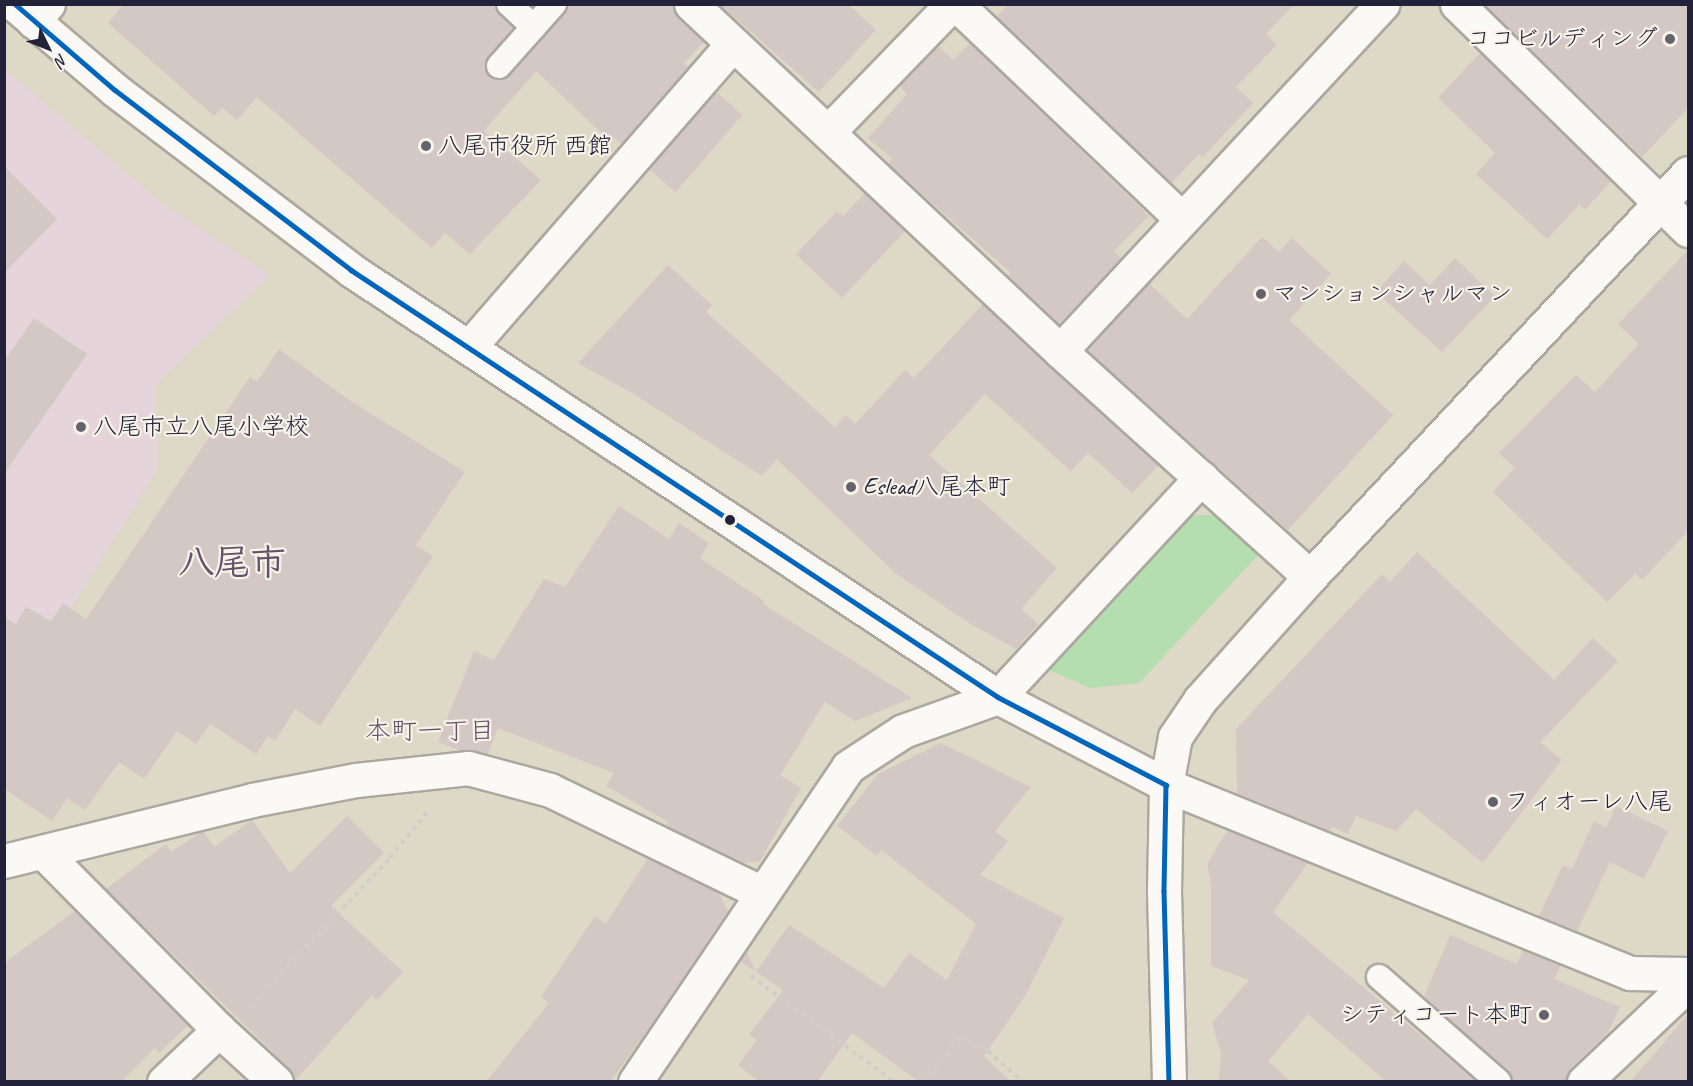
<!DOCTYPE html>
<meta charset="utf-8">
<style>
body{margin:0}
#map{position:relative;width:1693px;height:1086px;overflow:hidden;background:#ded9c6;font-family:Caveat,"Klee One",sans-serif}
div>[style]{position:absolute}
.built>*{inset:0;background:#e5d5da}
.green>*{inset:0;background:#b4ddb0}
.building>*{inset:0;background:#d3c8c4;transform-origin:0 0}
.path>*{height:4px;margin-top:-2px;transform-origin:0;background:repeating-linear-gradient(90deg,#d0cecb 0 4.5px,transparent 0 9px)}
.roads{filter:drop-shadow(2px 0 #aba89f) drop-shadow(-2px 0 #aba89f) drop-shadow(0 2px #aba89f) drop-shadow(0 -2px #aba89f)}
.service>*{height:24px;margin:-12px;padding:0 12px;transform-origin:12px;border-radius:12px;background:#faf9f6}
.minor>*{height:33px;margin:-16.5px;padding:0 16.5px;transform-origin:16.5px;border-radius:16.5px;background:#faf9f6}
.tertiary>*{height:33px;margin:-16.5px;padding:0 16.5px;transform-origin:16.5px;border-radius:16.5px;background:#faf9f6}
.bus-1>*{height:4.5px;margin:-2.25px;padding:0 2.25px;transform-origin:2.25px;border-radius:2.25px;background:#0065bd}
.dots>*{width:16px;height:16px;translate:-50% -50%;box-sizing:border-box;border:3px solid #f7f3e8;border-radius:50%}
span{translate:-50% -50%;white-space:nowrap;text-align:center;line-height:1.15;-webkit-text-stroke:4.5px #f7f3e8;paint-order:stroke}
.poi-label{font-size:24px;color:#22223b}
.right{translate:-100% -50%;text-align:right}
.left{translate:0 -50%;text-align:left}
.neighbourhood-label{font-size:26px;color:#62526b}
.town-label{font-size:36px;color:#62526b;font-weight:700}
.frame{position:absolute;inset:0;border:6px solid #22223b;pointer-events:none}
.north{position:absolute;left:18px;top:18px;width:60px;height:60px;-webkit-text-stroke:4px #f7f3e8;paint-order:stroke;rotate:133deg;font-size:16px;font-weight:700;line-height:24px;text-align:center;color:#22223b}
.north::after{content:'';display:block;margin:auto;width:21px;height:27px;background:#22223b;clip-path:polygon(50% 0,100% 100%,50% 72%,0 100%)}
</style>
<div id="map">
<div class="built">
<div style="clip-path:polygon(5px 70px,167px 207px,269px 275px,155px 386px,158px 469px,5px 713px)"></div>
</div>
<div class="green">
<div style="clip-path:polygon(1191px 515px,1213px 515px,1258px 555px,1139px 683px,1090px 688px,1047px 669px)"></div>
</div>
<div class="building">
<div style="clip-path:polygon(124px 4px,495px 4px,514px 28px,485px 63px,486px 71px,497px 80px,510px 75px,565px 13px,568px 4px,673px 4px,678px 18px,704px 42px,684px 63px,688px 67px,621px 144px,614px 138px,611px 142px,536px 71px,484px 131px,541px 180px,470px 254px,445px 233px,432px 248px,257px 97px,237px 120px,222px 107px,214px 116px,108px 23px)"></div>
<div style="clip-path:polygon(719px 4px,848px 4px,876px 30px,819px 92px)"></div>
<div style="clip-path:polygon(1009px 4px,1295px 4px,1266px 34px,1277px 45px,1236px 87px,1253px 103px,1203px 157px,1199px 154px,1171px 183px,996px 17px)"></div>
<div style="clip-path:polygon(1484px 4px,1689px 4px,1689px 107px,1642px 157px)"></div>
<div style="clip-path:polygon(970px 43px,1149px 216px,1114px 251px,1121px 258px,1059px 324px,1008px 276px,1011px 273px,888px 164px,892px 159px,868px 138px,907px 94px,899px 86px,938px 46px,953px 60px)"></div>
<div style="clip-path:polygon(1480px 53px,1611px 181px,1585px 210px,1579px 205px,1547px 239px,1476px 174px,1495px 153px,1438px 98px)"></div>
<div style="left:716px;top:92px;width:35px;height:102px;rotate:41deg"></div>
<div style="clip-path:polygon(4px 166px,57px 219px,4px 273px)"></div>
<div style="clip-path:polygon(865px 193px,905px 231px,842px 298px,796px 254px,837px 211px,843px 216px)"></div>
<div style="clip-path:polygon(1262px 237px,1279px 252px,1292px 238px,1331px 274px,1289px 320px,1393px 415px,1288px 530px,1087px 350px,1149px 283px,1187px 319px)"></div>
<div style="clip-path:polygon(1689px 249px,1689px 530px,1642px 580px,1635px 574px,1607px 602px,1493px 492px,1515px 468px,1499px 453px,1576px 375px,1595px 392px,1639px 344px,1618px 324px)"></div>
<div style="clip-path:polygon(1455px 258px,1495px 296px,1442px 352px,1376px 292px,1404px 261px,1430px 285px)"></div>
<div style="clip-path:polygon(668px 265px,712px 305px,706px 312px,835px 427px,846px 415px,855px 424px,905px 370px,914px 378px,983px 304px,1159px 465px,1132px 493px,1088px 453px,1071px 471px,985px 394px,929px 455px,1057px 568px,1021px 609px,1038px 624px,1016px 649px,969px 623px,895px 573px,777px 459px,762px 476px,632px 393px,578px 363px)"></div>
<div style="clip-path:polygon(34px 318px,87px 354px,4px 474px,4px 361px)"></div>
<div style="clip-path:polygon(279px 349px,349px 400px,465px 472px,416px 545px,433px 556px,320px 726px,295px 709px,275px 741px,268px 736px,256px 754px,210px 724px,196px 744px,177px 731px,144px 779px,119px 762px,85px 810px,67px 798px,52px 821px,4px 789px,4px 617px,16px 624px,26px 607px,51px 621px,63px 603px,86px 619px,250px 377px,257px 382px)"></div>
<div style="clip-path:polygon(619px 506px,669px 539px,679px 523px,709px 543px,700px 558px,764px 601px,763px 604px,912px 698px,855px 721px,825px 702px,780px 775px,801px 788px,760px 861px,743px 863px,666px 826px,668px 822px,606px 786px,614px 773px,498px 728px,488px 754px,459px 750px,438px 742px,474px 651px,494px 660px,544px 579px,565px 587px)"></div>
<div style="clip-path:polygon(1417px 552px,1554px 680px,1593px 638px,1618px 661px,1540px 742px,1562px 760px,1483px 863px,1416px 809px,1396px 831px,1356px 816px,1348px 834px,1333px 827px,1330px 831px,1237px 793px,1236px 729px,1382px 574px,1390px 582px)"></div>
<div style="clip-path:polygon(941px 743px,1031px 787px,995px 831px,1008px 841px,980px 875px,1064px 918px,1025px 996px,984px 1056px,1011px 1082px,919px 1082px,852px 1033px,817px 1082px,759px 1082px,738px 1065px,757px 1040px,749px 1035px,783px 990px,740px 961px,746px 951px,756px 972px,789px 925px,884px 988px,909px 953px,947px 980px,976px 924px,881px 850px,877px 856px,837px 826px,878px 774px)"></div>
<div style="clip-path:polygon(1616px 806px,1668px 831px,1644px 879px,1610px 862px,1577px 931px,1539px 916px,1563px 865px,1572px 869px,1594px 821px,1606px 827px)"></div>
<div style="clip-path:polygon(347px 816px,384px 853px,331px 906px,403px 972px,377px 1000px,372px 995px,294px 1082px,289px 1068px,106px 889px,166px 844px,171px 852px,203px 831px,214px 847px,252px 820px,290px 873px)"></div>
<div style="clip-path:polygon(1228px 830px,1308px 863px,1273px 912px,1477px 1082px,1387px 1082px,1308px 1014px,1268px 1061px,1291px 1082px,1219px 1082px,1221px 1053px,1212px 1023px,1249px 980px,1211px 966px,1211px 884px,1207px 864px)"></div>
<div style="clip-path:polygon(648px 858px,719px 893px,728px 911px,642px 1038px,610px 1082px,486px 1082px,549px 1003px,541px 997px,595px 916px,606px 924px)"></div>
<div style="clip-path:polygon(75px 911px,188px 1025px,159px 1053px,155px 1048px,121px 1082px,4px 1082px,4px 963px)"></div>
<div style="clip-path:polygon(1450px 935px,1517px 964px,1523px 950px,1561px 965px,1554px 979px,1620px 1007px,1608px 1033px,1571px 1068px,1566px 1082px,1513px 1082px,1508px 1071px,1424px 997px)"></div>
<div style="clip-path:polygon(1689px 1013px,1689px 1082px,1630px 1082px)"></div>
</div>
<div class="path">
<div style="left:751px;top:976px;width:178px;rotate:36.5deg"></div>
<div style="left:250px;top:1007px;width:204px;rotate:-46.8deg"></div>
<div style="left:390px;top:858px;width:60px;rotate:-51deg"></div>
<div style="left:922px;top:1082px;width:58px;rotate:-49.2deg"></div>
<div style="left:960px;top:1038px;width:31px;rotate:25deg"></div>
<div style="left:988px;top:1051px;width:47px;rotate:41.5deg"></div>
</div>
<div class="roads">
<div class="service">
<div style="left:509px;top:4px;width:34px;rotate:43deg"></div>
<div style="left:499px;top:66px;width:83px;rotate:-48.4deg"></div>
<div style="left:1379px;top:977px;width:159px;rotate:41.2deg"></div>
</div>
<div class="minor">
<div style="left:691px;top:4px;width:507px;rotate:43.24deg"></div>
<div style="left:1060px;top:351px;width:337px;rotate:42.1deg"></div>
<div style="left:956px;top:4px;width:312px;rotate:43.6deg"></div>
<div style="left:1457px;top:4px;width:323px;rotate:44.4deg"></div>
<div style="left:33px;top:21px;width:23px;rotate:-49deg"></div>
<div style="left:828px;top:132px;width:178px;rotate:-45.9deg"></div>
<div style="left:470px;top:346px;width:399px;rotate:-49deg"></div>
<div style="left:1060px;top:351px;width:474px;rotate:-47.1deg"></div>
<div style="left:1166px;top:785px;width:501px;rotate:22.06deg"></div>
<div style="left:1630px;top:973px;width:58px;rotate:1deg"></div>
<div style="left:44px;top:853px;width:249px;rotate:45.3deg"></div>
<div style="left:219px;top:1030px;width:77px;rotate:42.4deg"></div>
<div style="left:4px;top:861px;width:255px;rotate:-13.8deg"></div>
<div style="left:252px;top:800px;width:106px;rotate:-10.9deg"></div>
<div style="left:356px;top:780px;width:113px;rotate:-6.1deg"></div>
<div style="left:468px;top:768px;width:85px;rotate:15deg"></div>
<div style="left:550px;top:790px;width:236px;rotate:25.9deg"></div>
<div style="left:164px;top:1082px;width:76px;rotate:-43.4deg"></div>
<div style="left:635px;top:1082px;width:380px;rotate:-55.9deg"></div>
<div style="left:848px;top:767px;width:66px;rotate:-33.2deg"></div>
<div style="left:903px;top:731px;width:101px;rotate:-19.7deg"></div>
<div style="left:998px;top:697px;width:299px;rotate:-47.2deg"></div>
<div style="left:1584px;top:1082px;width:143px;rotate:-43.3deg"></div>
</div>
<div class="tertiary">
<div style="left:14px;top:4px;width:133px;rotate:40.4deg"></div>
<div style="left:115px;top:90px;width:297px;rotate:37.3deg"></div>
<div style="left:351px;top:270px;width:775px;rotate:33.42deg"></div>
<div style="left:998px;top:697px;width:190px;rotate:27.6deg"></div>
<div style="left:1169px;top:1082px;width:191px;rotate:-91.5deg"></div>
<div style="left:1164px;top:891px;width:106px;rotate:-88.9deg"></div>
<div style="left:1166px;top:785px;width:49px;rotate:-79.4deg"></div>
<div style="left:1175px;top:737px;width:45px;rotate:-56deg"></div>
<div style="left:1200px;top:700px;width:165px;rotate:-48.2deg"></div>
<div style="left:1310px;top:577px;width:553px;rotate:-46.9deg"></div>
</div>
</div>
<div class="bus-1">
<div style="left:15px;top:4px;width:132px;rotate:40.7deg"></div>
<div style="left:115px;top:90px;width:297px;rotate:37.3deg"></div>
<div style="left:351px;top:270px;width:775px;rotate:33.42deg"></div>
<div style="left:998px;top:697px;width:190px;rotate:27.6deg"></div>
<div style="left:1166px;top:785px;width:106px;rotate:91.1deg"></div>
<div style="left:1164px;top:891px;width:191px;rotate:88.5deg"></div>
</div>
<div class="dots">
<div style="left:1670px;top:39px;background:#64626c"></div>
<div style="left:426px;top:146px;background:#64626c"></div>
<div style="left:1261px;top:294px;background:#64626c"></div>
<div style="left:81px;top:427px;background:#64626c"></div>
<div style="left:851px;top:487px;background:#64626c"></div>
<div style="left:730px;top:520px;background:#22223b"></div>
<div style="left:1493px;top:802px;background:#64626c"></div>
<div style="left:1544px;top:1015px;background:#64626c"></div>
</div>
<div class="poi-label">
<span class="right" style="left:1658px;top:39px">ココビルディング</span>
<span class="left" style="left:438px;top:146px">八尾市役所 西館</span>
<span class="left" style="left:1273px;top:294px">マンションシャルマン</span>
<span class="left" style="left:93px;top:427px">八尾市立八尾小学校</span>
<span class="left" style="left:863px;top:487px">Eslead八尾本町</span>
<span class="left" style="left:1505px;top:802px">フィオーレ八尾</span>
<span class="right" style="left:1532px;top:1015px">シティコート本町</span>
</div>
<div class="neighbourhood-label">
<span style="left:430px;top:731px">本町一丁目</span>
</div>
<div class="town-label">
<span style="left:232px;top:563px">八尾市</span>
</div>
<div class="frame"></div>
<div class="north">N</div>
</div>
